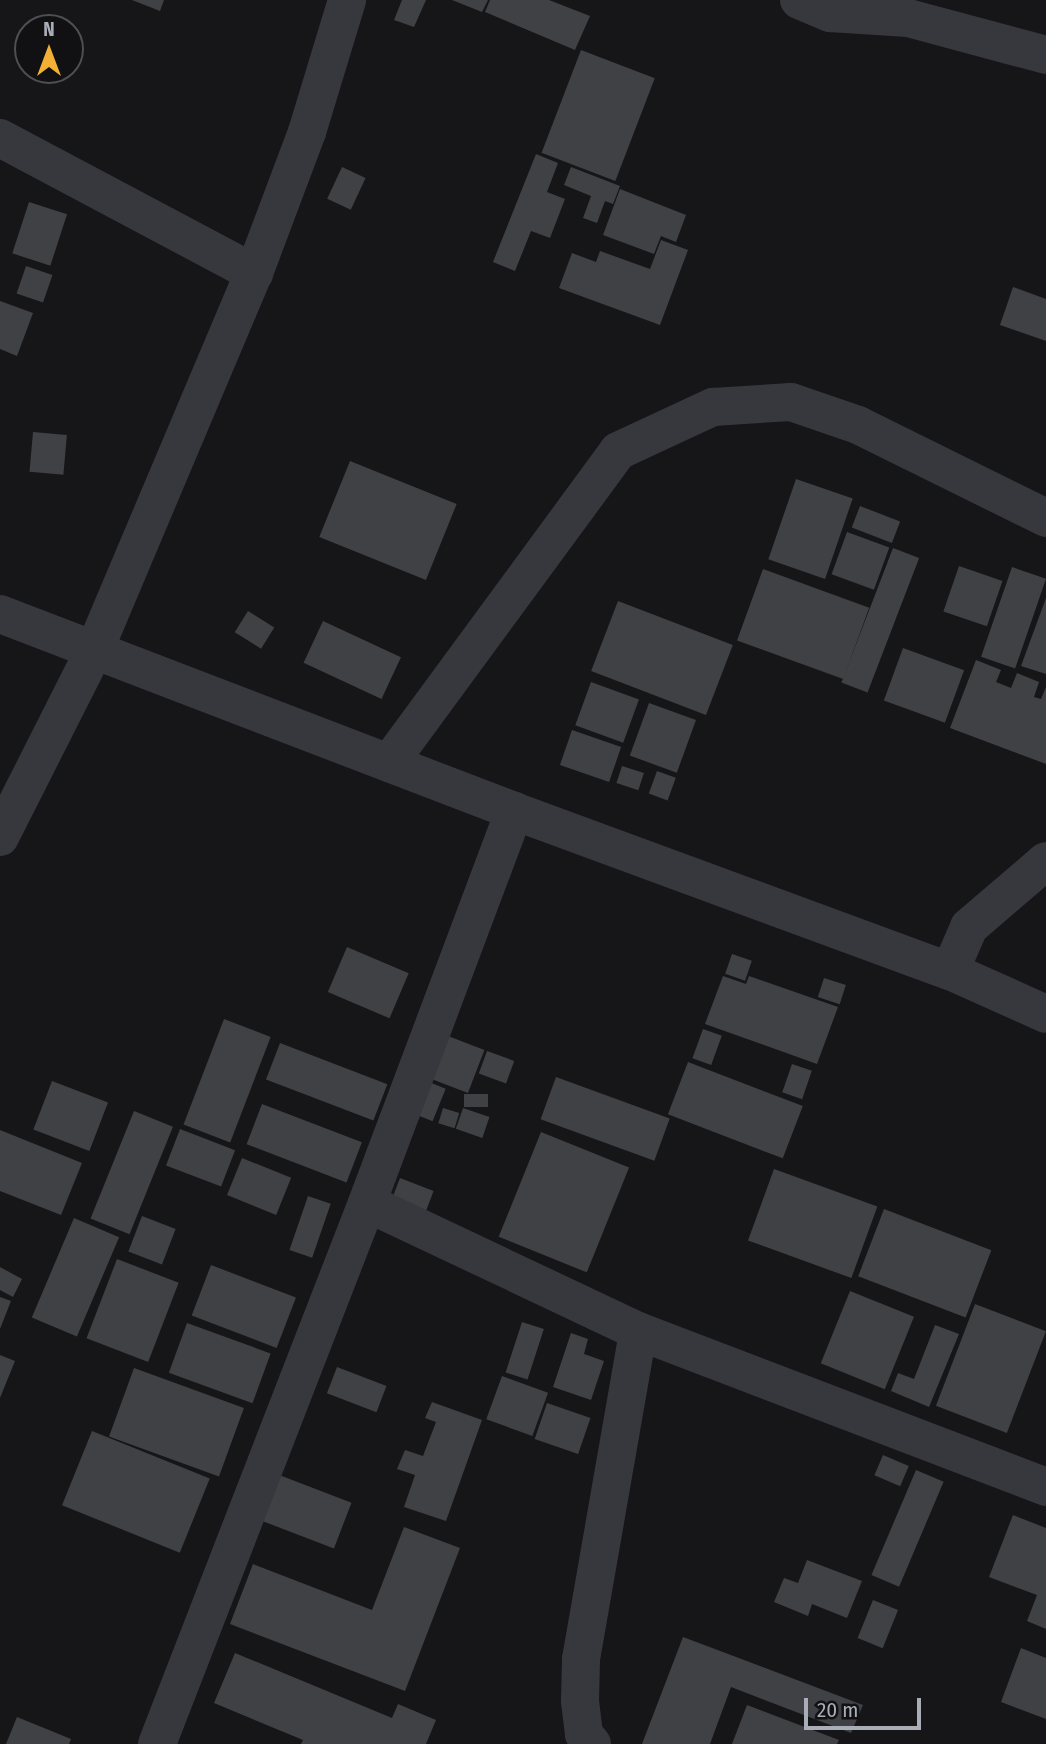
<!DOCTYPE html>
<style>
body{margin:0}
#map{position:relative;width:1046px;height:1744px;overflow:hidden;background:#161618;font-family:"Fira Sans Condensed",sans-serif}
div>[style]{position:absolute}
.building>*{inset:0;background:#404145;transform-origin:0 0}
.minor>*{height:38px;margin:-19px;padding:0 19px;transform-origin:19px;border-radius:19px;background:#37383d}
span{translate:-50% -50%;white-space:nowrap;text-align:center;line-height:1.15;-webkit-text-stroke:5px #111113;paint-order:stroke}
.north{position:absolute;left:14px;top:14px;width:70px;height:70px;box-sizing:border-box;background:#111113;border:2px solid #4d4f55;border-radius:50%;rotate:0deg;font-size:19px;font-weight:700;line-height:28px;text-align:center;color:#a8adb8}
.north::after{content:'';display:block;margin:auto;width:24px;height:32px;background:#f2b134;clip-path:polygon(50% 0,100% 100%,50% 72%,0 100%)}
.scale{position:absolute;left:804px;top:1698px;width:117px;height:32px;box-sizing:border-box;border:4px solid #a8adb8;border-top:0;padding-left:9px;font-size:21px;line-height:24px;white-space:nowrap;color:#a8adb8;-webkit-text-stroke:5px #111113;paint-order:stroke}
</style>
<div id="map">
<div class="building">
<div style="clip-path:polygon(132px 0,164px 0,160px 11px)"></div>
<div style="clip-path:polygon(402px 0,426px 0,414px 27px,394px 20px)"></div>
<div style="clip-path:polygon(452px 0,488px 0,482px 12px)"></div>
<div style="clip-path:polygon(490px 0,549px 0,590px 16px,575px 50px,485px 12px)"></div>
<div style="left:581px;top:50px;width:79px;height:110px;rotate:21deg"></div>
<div style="clip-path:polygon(536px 154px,558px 163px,547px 192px,565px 199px,550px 238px,531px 231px,515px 271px,493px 262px)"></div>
<div style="left:342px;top:167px;width:26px;height:35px;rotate:25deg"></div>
<div style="clip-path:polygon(571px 167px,620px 186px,613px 204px,605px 201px,597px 223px,583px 218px,591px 196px,564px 185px)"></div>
<div style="clip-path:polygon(620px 189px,686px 215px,676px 242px,661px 236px,654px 254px,603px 235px)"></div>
<div style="left:29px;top:202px;width:40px;height:54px;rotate:18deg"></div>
<div style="clip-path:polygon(661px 240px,688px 250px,660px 325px,559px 288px,572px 253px,596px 262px,600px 251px,650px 269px)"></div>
<div style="left:26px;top:266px;width:28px;height:29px;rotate:19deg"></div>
<div style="clip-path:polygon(1013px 287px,1046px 299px,1046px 341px,1000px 325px)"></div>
<div style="clip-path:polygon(0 301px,33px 313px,17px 356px,0 349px)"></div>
<div style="left:33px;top:432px;width:34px;height:40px;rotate:5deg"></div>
<div style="left:350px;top:461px;width:115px;height:82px;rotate:22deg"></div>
<div style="left:796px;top:479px;width:60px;height:85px;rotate:19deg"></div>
<div style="left:860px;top:506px;width:43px;height:23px;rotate:21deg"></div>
<div style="left:847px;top:532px;width:45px;height:45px;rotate:20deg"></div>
<div style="left:893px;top:548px;width:28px;height:144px;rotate:21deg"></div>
<div style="left:959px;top:566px;width:46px;height:48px;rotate:19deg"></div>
<div style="left:1012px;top:567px;width:36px;height:95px;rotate:19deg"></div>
<div style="left:763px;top:569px;width:113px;height:76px;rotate:20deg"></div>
<div style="clip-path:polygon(1046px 598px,1046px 674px,1021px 666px)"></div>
<div style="left:618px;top:601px;width:123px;height:75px;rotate:21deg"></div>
<div style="left:248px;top:611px;width:31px;height:25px;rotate:32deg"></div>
<div style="left:323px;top:621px;width:86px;height:46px;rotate:25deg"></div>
<div style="left:903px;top:648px;width:65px;height:56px;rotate:20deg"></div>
<div style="clip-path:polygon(976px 660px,1001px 670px,996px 682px,1011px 688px,1017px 673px,1039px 682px,1034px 697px,1041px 699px,1046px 687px,1046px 764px,950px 728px)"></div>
<div style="left:591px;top:682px;width:51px;height:46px;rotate:20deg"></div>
<div style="left:649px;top:703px;width:50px;height:56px;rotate:20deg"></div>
<div style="left:572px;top:730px;width:52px;height:37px;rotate:19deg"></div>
<div style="left:622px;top:766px;width:23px;height:18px;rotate:18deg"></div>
<div style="left:657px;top:771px;width:20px;height:24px;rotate:20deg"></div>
<div style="left:347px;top:947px;width:67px;height:49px;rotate:23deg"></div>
<div style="left:732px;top:954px;width:21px;height:21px;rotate:19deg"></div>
<div style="clip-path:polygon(723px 976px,746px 984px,749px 976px,838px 1007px,817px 1064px,705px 1024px)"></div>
<div style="left:824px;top:978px;width:23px;height:20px;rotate:18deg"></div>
<div style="left:224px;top:1019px;width:50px;height:113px;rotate:21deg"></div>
<div style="left:703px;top:1029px;width:20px;height:31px;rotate:20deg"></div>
<div style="left:448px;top:1036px;width:39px;height:46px;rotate:21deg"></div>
<div style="left:280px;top:1043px;width:115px;height:39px;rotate:21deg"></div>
<div style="left:487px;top:1051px;width:29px;height:24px;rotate:20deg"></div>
<div style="left:688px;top:1062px;width:123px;height:56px;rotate:21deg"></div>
<div style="left:792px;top:1064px;width:21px;height:30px;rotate:19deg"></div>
<div style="left:556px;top:1077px;width:121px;height:45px;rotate:20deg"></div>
<div style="left:52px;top:1081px;width:60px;height:52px;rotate:21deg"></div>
<div style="left:429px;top:1082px;width:18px;height:35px;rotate:22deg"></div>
<div style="left:464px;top:1094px;width:24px;height:13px"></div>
<div style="left:262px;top:1104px;width:107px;height:43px;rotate:21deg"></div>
<div style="left:443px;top:1108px;width:17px;height:16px;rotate:17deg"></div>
<div style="left:463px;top:1108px;width:28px;height:22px;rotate:19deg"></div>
<div style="left:134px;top:1111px;width:42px;height:116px;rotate:22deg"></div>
<div style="left:180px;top:1129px;width:59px;height:39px;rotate:21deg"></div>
<div style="clip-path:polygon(0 1130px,82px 1163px,61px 1215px,0 1191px)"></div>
<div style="left:541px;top:1132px;width:95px;height:113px;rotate:22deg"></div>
<div style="left:242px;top:1158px;width:53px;height:40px;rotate:22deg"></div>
<div style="left:774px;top:1169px;width:110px;height:76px;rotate:20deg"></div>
<div style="left:400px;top:1178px;width:36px;height:22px;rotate:21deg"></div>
<div style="left:308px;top:1196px;width:24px;height:57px;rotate:19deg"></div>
<div style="left:884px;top:1209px;width:115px;height:72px;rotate:21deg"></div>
<div style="left:142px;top:1216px;width:36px;height:38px;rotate:21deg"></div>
<div style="left:74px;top:1218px;width:49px;height:108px;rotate:23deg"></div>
<div style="left:117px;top:1259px;width:66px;height:85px;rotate:21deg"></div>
<div style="left:211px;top:1265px;width:91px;height:54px;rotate:21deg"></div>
<div style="clip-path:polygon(0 1267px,22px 1279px,13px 1297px,0 1290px)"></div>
<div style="left:850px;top:1291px;width:69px;height:78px;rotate:22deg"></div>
<div style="clip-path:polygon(0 1297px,11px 1301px,0 1329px)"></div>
<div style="left:975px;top:1304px;width:76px;height:109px;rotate:21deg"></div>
<div style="left:522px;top:1322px;width:23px;height:53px;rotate:18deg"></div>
<div style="left:187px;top:1323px;width:89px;height:53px;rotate:20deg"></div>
<div style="clip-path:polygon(935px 1325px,959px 1334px,929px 1407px,891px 1391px,898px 1373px,914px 1379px)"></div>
<div style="clip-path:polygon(571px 1333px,588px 1339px,584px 1354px,604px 1361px,591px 1400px,553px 1387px)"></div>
<div style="clip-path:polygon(0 1355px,15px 1361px,0 1398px)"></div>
<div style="left:337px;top:1367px;width:53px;height:28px;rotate:21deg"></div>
<div style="left:134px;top:1368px;width:117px;height:73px;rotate:20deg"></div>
<div style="left:502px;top:1376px;width:49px;height:46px;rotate:20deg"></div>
<div style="clip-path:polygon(432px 1402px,482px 1420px,446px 1521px,404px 1507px,415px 1475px,397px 1469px,405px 1450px,423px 1456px,436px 1422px,425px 1418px)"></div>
<div style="left:547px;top:1403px;width:46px;height:38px;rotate:19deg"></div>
<div style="left:92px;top:1431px;width:127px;height:80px;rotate:22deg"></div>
<div style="left:883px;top:1455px;width:28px;height:22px;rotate:23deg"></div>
<div style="left:916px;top:1470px;width:30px;height:114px;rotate:23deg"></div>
<div style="left:274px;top:1473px;width:83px;height:49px;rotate:21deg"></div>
<div style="clip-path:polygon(1013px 1515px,1046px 1528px,1046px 1629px,1027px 1621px,1037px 1595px,989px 1577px)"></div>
<div style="clip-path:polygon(404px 1527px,460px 1548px,405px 1691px,230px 1624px,253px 1564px,372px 1610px)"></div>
<div style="clip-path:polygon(807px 1560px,862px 1581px,847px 1618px,812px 1604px,808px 1616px,774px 1602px,784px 1578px,798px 1583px)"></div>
<div style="left:873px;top:1600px;width:27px;height:41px;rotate:22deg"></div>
<div style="clip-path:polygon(683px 1637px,863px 1705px,851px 1733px,731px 1687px,710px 1744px,642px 1744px)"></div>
<div style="clip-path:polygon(1021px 1648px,1046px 1658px,1046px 1719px,1001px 1702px)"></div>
<div style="clip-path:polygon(235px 1653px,392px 1718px,398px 1704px,436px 1720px,426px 1744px,301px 1744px,303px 1740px,214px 1703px)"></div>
<div style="clip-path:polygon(747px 1705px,839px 1740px,837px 1744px,732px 1744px)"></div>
<div style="clip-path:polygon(17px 1717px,71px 1739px,69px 1744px,6px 1744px)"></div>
</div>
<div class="minor">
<div style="left:799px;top:0;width:34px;rotate:23deg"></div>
<div style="left:830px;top:13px;width:78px;rotate:3.7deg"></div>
<div style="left:908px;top:18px;width:143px;rotate:15deg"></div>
<div style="left:0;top:138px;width:288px;rotate:28deg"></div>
<div style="left:0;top:614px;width:550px;rotate:20.97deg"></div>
<div style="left:514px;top:811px;width:464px;rotate:20.2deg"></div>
<div style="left:950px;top:971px;width:105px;rotate:24.1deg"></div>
<div style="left:389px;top:763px;width:387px;rotate:-53.7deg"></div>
<div style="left:618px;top:451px;width:105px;rotate:-24.9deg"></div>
<div style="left:713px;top:407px;width:78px;rotate:-3.7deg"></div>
<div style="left:791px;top:402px;width:71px;rotate:18.9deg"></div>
<div style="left:858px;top:425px;width:210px;rotate:26.3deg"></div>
<div style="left:0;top:837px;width:208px;rotate:-63.2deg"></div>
<div style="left:94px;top:651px;width:410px;rotate:-67.1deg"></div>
<div style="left:254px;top:273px;width:151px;rotate:-69.4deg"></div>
<div style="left:307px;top:132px;width:138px;rotate:-73.1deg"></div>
<div style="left:950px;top:971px;width:48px;rotate:-66.6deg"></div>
<div style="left:969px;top:927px;width:101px;rotate:-40.6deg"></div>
<div style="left:367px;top:1203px;width:300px;rotate:25.3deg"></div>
<div style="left:638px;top:1331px;width:437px;rotate:20.9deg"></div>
<div style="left:157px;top:1744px;width:580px;rotate:-68.79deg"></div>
<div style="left:367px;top:1203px;width:419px;rotate:-69.4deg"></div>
<div style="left:592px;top:1744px;width:13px;rotate:-129deg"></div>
<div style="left:584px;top:1734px;width:33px;rotate:-97deg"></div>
<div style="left:580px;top:1701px;width:42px;rotate:-88.6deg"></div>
<div style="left:581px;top:1659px;width:333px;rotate:-80.1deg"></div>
</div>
<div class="north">N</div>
<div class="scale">20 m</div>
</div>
